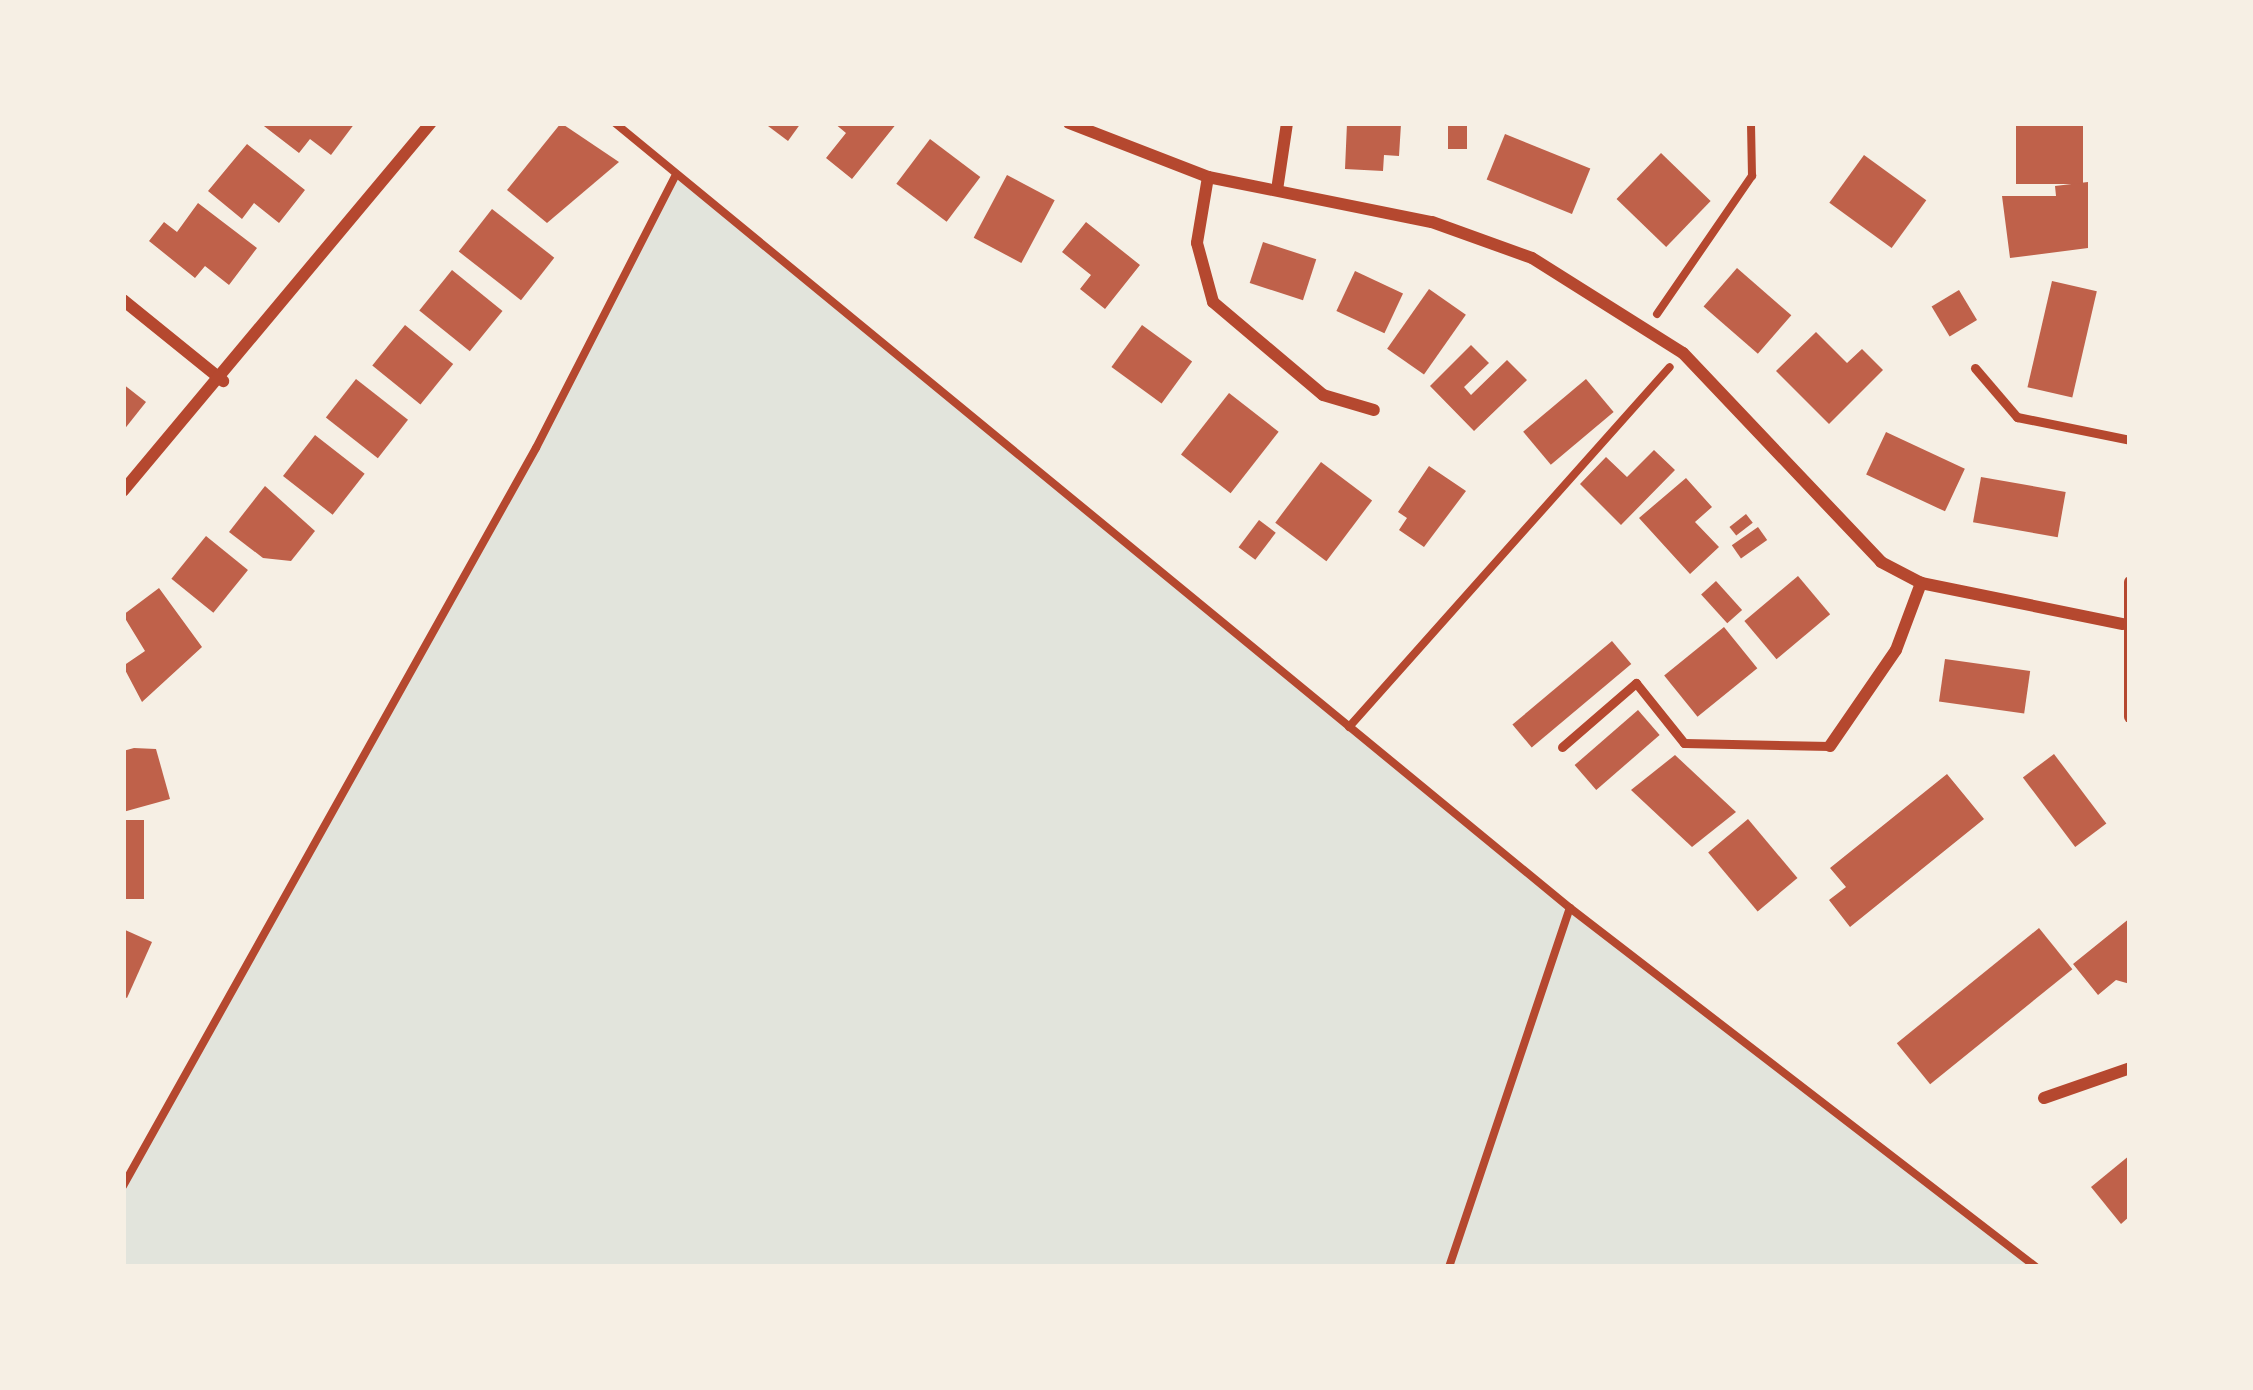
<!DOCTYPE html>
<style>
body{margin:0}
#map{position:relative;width:2253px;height:1390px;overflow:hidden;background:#f6efe4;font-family:Inter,sans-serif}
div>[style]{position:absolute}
.green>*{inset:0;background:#e2e4dc}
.building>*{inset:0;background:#bf614a;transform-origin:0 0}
.path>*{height:8px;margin:-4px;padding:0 4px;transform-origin:4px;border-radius:4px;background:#b5482f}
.service>*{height:9px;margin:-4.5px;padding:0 4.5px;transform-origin:4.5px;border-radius:4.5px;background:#b5482f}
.minor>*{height:12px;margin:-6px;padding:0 6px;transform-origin:6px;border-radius:6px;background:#b5482f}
span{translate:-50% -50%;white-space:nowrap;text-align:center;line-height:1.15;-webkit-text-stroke:12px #f6efe4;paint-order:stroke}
.frame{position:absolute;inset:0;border:126px solid #f6efe4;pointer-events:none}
</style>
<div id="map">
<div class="green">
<div style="clip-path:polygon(675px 176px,1570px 908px,2036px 1267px,123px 1267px,123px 1186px,536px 448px)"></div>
</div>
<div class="building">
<div style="clip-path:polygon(260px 123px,355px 123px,331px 155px,310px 139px,299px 153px)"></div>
<div style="clip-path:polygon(561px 123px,619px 162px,547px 223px,507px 190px)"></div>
<div style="clip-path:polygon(764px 123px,801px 123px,788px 141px)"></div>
<div style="clip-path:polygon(834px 123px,897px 123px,852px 179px,826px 158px,846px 133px)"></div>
<div style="clip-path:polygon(1347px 123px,1401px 124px,1399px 156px,1384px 155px,1383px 171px,1345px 169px)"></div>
<div style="left:1448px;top:123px;width:19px;height:26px"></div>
<div style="left:2016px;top:123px;width:67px;height:61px"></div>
<div style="left:1505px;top:134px;width:92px;height:49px;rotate:22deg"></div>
<div style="left:930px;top:139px;width:63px;height:56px;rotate:37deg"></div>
<div style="clip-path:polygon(247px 144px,305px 190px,279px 223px,254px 203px,242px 219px,208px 191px)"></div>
<div style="left:1661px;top:153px;width:69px;height:64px;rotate:44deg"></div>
<div style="left:1864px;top:155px;width:77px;height:59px;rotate:36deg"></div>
<div style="left:1007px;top:175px;width:54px;height:71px;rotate:28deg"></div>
<div style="clip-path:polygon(2088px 182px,2088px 248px,2010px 258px,2002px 196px,2056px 196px,2055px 186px)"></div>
<div style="clip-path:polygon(198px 203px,257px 248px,229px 285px,205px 266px,195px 278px,149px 241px,164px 222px,177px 232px)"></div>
<div style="left:492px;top:209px;width:79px;height:54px;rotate:38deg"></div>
<div style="clip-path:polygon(1086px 222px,1140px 265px,1105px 309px,1080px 289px,1091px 275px,1062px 252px)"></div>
<div style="left:1263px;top:242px;width:56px;height:43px;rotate:18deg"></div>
<div style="left:1737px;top:268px;width:72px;height:51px;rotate:41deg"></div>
<div style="left:452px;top:270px;width:65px;height:52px;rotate:39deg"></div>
<div style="left:1355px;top:271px;width:53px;height:44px;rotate:25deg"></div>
<div style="left:2052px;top:281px;width:46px;height:109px;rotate:13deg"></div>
<div style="left:1429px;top:289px;width:45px;height:73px;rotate:35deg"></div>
<div style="left:1959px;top:290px;width:35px;height:32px;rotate:59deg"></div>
<div style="left:405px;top:325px;width:62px;height:52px;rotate:39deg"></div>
<div style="left:1142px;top:325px;width:62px;height:52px;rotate:36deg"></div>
<div style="clip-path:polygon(1816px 332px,1847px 363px,1862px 349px,1883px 370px,1829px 424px,1776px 371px)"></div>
<div style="clip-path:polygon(1471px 345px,1489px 363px,1464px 387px,1471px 395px,1507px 360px,1527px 380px,1474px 431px,1430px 386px)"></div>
<div style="left:356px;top:379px;width:66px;height:49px;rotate:38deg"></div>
<div style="left:1586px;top:379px;width:43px;height:82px;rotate:50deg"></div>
<div style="clip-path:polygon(123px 384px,146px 402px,123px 431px)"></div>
<div style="left:1229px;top:393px;width:63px;height:78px;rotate:38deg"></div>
<div style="left:1886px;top:432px;width:87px;height:47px;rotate:25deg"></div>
<div style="left:315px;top:435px;width:63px;height:52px;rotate:38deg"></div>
<div style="clip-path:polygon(1654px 450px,1675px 470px,1621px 525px,1580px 484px,1606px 457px,1627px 477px)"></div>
<div style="left:1321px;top:462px;width:64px;height:76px;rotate:37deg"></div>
<div style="clip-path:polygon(1429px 466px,1466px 491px,1424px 547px,1399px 530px,1407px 518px,1398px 512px)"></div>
<div style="left:1981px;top:477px;width:86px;height:46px;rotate:10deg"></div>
<div style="clip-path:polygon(1686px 478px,1712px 507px,1695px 522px,1719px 547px,1690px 574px,1639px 518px)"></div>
<div style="clip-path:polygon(265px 486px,315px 531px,291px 561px,263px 558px,229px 532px)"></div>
<div style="left:1746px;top:514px;width:11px;height:21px;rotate:52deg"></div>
<div style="left:1259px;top:520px;width:21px;height:34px;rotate:37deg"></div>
<div style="left:1758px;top:527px;width:16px;height:32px;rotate:55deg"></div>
<div style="left:206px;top:536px;width:54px;height:55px;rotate:39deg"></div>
<div style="left:1798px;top:576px;width:50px;height:70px;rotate:50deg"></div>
<div style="left:1716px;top:581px;width:39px;height:20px;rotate:48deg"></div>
<div style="clip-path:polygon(159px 588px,202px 647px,142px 702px,123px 666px,145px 651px,123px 615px)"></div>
<div style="left:1724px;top:627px;width:53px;height:77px;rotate:51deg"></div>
<div style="left:1612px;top:641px;width:30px;height:130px;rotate:50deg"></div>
<div style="left:1945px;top:659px;width:86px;height:43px;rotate:8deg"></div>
<div style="left:1638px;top:710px;width:33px;height:84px;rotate:49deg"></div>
<div style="clip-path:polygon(134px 748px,156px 749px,170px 799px,123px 812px,123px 751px)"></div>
<div style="left:2054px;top:754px;width:87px;height:39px;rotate:53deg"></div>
<div style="clip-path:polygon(1675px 755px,1736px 812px,1692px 847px,1631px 790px)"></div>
<div style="clip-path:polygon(1947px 774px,1984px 819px,1850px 927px,1829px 900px,1846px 887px,1830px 868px)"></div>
<div style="left:1748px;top:819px;width:77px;height:52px;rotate:50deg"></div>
<div style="left:123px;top:820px;width:21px;height:79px"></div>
<div style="clip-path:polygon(2130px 918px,2130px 984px,2116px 980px,2098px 995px,2073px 964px)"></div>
<div style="left:2039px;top:928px;width:53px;height:183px;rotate:51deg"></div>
<div style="clip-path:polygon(123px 929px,152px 942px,127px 998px,123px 996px)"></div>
<div style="clip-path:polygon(2130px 1155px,2130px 1216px,2121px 1224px,2091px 1187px)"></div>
</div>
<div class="path">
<div style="left:615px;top:123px;width:1236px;rotate:39.42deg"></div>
<div style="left:1570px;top:908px;width:588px;rotate:37.61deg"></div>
<div style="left:1657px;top:314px;width:168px;rotate:-55.5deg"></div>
<div style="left:1752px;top:176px;width:53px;rotate:-91.1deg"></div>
<div style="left:1349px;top:727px;width:482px;rotate:-48.3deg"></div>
<div style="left:123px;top:1186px;width:846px;rotate:-60.77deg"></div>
<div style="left:536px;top:448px;width:305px;rotate:-62.9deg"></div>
<div style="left:1449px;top:1267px;width:379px;rotate:-71.4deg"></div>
</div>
<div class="service">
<div style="left:1975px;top:368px;width:65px;rotate:49.4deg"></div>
<div style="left:2017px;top:417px;width:115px;rotate:11.5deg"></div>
<div style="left:1562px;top:747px;width:98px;rotate:-40.9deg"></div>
<div style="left:1636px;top:683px;width:77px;rotate:51.3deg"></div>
<div style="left:1684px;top:743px;width:146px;rotate:1.2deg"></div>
</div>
<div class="minor">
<div style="left:1069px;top:123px;width:149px;rotate:21.2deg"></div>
<div style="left:1208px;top:177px;width:228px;rotate:11.4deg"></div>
<div style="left:1432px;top:222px;width:106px;rotate:19.8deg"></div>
<div style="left:1532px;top:258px;width:178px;rotate:32.2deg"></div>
<div style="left:1683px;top:353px;width:288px;rotate:46.5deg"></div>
<div style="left:1881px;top:562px;width:45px;rotate:27.7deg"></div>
<div style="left:1921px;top:583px;width:206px;rotate:11.5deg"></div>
<div style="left:1208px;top:177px;width:67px;rotate:99.5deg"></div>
<div style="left:1197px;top:243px;width:61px;rotate:74.8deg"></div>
<div style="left:1213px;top:302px;width:144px;rotate:40.2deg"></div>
<div style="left:1323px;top:395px;width:53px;rotate:16.4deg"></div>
<div style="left:1277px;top:190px;width:68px;rotate:-81.5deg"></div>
<div style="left:123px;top:300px;width:129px;rotate:39deg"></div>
<div style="left:123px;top:491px;width:480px;rotate:-50.1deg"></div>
<div style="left:2130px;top:582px;width:135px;rotate:90deg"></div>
<div style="left:1830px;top:746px;width:116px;rotate:-55.5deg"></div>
<div style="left:1896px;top:650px;width:72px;rotate:-69.5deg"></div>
<div style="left:2044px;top:1098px;width:91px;rotate:-19.2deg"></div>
</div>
<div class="frame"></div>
</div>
